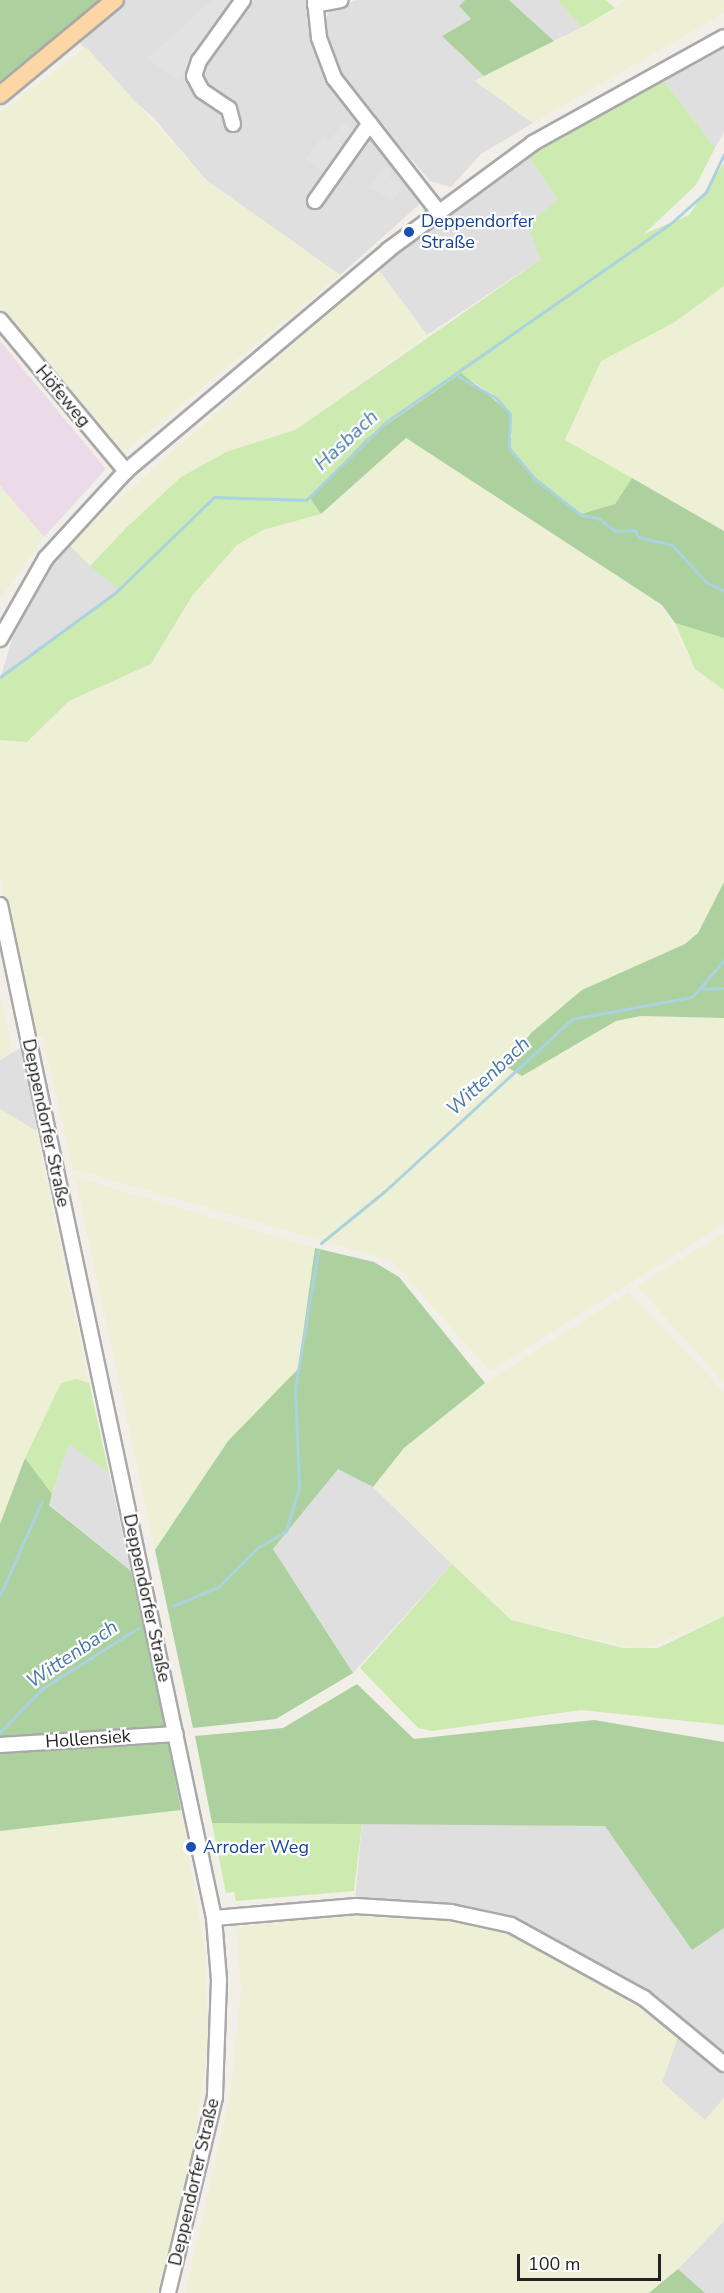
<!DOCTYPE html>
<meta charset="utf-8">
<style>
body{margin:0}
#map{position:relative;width:724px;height:2293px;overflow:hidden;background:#f2efe9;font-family:"Nunito Sans",sans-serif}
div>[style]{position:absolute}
.residential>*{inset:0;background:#e0dfdf}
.industrial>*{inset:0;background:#ebdbe8}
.farmland>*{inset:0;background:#eef0d5}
.grass>*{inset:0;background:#cdebb0}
.forest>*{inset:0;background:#add19e}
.parking>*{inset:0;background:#e2e2e2}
.stream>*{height:3px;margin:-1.5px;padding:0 1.5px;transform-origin:1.5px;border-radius:1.5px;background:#aad3df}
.roads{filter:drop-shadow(2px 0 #a9a9a9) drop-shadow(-2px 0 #a9a9a9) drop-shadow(0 2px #a9a9a9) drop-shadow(0 -2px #a9a9a9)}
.minor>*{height:14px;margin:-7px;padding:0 7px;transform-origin:7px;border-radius:7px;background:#fff}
.major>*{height:16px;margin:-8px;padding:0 8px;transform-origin:8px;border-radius:8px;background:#fcd6a4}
.dots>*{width:16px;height:16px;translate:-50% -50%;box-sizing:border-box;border:3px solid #fff;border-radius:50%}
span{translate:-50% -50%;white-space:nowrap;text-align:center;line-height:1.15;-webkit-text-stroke:4.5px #fff;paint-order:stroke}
.transit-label{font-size:18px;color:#164399}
.left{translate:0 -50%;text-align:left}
.street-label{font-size:18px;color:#222}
.water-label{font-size:20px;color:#4a7aab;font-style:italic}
.scale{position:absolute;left:517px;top:2254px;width:144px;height:27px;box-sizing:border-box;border:3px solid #222;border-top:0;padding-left:8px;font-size:18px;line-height:21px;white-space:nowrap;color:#222;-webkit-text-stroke:4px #fff;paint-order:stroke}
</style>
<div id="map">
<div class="residential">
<div style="clip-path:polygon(99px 0,306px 0,312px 47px,326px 81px,422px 202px,340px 275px,206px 180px,154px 118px,114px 84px,67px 27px)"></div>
<div style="clip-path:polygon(357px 0,465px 0,459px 6px,471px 19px,442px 36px,484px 76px,475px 81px,533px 123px,481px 154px,451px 187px,430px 181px,350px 88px,332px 59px,325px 19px,331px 9px)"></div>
<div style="clip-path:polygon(509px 0,557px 0,582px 27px,554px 41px)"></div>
<div style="clip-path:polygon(724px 44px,724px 132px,715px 148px,664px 81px)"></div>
<div style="clip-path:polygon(528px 156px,558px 200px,541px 259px,427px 335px,378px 269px,440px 217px)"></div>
<div style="clip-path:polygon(69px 544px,121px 590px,0 679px,18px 619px,41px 574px)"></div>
<div style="clip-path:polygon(22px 1047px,39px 1121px,36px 1131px,0 1109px,0 1060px)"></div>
<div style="clip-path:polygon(69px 1443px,109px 1473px,131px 1571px,49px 1504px)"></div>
<div style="clip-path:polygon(338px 1468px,373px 1487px,452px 1564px,353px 1673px,273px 1549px)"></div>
<div style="clip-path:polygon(362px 1823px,606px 1826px,692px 1950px,724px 1928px,724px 2057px,647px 1992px,548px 1935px,452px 1906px,355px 1901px)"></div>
<div style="clip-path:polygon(679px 2034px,724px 2075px,724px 2098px,705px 2121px,662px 2082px)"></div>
<div style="clip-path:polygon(724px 2221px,724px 2293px,705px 2293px,678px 2269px)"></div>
</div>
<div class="industrial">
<div style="clip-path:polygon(0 341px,106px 469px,44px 537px,0 486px)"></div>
</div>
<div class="farmland">
<div style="clip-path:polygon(625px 0,724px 0,724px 13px,533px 123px,475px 81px,606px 15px)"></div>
<div style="clip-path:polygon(86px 47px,206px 180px,340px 275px,124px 452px,0 306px,0 113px)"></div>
<div style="clip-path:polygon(378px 269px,427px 335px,295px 430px,226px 452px,181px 477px,90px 566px,69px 544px)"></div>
<div style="clip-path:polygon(724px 286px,724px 531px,565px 440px,601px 361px,675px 322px)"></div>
<div style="clip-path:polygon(406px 438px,662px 605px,695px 669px,724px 690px,724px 882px,698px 933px,685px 944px,582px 990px,558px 1057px,616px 1021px,641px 1016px,724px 1018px,724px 1224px,490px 1371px,392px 1261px,73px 1169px,42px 1036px,34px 1037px,0 877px,0 740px,27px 741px,69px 701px,151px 664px,192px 596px,237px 545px,263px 530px,321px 514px)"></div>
<div style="clip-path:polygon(0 486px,44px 537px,0 599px)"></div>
<div style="clip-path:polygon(0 994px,12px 1049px,0 1060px)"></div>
<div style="clip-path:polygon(0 1109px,36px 1131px,89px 1383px,77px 1379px,25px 1458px,0 1524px)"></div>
<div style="clip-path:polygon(75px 1177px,315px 1248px,298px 1369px,228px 1441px,155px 1550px)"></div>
<div style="clip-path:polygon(724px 1233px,724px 1383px,637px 1286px)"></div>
<div style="clip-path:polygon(629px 1292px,724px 1392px,724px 1616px,642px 1650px,511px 1620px,373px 1487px,404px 1448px,485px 1383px)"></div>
<div style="clip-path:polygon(181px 1810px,206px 1957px,208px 2043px,192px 2159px,157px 2293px,0 2293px,0 1831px)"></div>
<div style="clip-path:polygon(355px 1914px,450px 1920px,508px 1934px,547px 1949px,679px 2034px,662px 2082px,705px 2120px,724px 2098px,724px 2221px,678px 2269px,649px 2293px,185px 2293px,230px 2095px,241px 1988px,236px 1927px)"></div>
</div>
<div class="grass">
<div style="clip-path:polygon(557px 0,606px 0,615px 8px,582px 27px)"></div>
<div style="clip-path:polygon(664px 81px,715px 148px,696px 185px,644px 234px,689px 215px,724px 163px,724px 286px,675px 322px,601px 361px,565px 440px,632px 478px,615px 504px,581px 514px,535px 478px,509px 447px,512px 435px,497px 397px,460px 374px,366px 439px,310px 498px,321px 514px,263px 530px,237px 545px,192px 596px,151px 664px,69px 701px,27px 742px,0 740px,0 679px,120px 590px,90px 566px,126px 528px,181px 477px,226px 452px,295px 430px,541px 259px,527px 224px,558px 200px,528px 156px)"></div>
<div style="clip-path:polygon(675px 623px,724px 638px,724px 690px,695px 669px)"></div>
<div style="clip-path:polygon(77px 1379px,89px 1383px,109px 1473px,69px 1444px,52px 1494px,25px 1458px,61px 1383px)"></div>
<div style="clip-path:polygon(452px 1564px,511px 1620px,623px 1648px,658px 1648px,724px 1616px,724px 1725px,581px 1710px,432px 1731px,418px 1728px,360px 1668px)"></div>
<div style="clip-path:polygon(212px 1823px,362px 1823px,354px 1891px,236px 1901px,234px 1892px,226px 1893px)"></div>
</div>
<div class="forest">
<div style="clip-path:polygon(0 0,99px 0,0 81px)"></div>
<div style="clip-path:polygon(465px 0,509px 0,554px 41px,484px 76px,442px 36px,471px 19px,459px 6px)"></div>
<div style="clip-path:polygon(461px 373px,511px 413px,509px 447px,526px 470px,581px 514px,615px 504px,632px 478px,724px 531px,724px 638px,675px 623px,662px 605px,406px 438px,321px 514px,310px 498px,366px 439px)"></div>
<div style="clip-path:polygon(724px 882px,724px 1018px,641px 1016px,616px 1021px,522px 1076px,505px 1066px,531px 1033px,582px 990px,685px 944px,698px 933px)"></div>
<div style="clip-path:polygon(315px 1248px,374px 1262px,399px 1277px,485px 1383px,404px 1448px,373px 1487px,338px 1469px,273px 1549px,353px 1673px,276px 1719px,193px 1728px,155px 1550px,228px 1441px,298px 1369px)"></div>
<div style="clip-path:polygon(25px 1458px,52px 1494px,49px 1505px,131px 1571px,166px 1731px,0 1742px,0 1524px)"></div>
<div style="clip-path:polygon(357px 1684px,414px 1739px,594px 1720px,724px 1742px,724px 1928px,692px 1950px,605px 1826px,212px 1823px,195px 1736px,283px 1728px)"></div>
<div style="clip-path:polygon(167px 1738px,181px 1810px,0 1831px,0 1748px)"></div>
<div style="clip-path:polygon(678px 2269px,705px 2293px,649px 2293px)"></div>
</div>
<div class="parking">
<div style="clip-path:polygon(212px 0,235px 0,178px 80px,147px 59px)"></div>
<div style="clip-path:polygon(343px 123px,357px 133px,350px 143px,343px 138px,339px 142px,347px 148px,328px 175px,306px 159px,323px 135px,330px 140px)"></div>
<div style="clip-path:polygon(385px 166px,392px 171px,389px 177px,402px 186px,393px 200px,370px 188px)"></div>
</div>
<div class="stream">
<div style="left:458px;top:376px;width:44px;rotate:30.1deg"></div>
<div style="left:496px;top:398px;width:21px;rotate:49deg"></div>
<div style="left:510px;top:414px;width:34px;rotate:92deg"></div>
<div style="left:509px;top:448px;width:40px;rotate:50deg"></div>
<div style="left:535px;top:479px;width:58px;rotate:38deg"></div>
<div style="left:581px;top:515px;width:17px;rotate:10deg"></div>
<div style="left:598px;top:518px;width:21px;rotate:37deg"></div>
<div style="left:615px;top:531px;width:20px;rotate:-3deg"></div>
<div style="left:635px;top:530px;width:8px;rotate:67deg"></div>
<div style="left:638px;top:537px;width:35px;rotate:13deg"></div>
<div style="left:672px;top:545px;width:52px;rotate:47.4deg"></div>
<div style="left:707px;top:583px;width:19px;rotate:25deg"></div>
<div style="left:0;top:677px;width:144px;rotate:-36.2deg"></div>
<div style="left:116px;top:592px;width:136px;rotate:-44.1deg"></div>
<div style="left:214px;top:497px;width:92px;rotate:1.9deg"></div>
<div style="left:306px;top:500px;width:112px;rotate:-44.3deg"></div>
<div style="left:386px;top:422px;width:346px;rotate:-34.9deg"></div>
<div style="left:670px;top:224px;width:48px;rotate:-41.6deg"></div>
<div style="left:706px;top:192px;width:42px;rotate:-64.7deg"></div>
<div style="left:703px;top:989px;width:21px;rotate:-3deg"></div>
<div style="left:321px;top:1243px;width:82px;rotate:-39.1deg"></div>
<div style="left:385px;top:1191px;width:254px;rotate:-42.6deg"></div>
<div style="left:572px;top:1019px;width:122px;rotate:-10.4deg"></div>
<div style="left:692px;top:997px;width:49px;rotate:-49.1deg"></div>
<div style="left:0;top:1595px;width:103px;rotate:-65.9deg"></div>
<div style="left:173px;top:1606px;width:49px;rotate:-22.9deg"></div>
<div style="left:218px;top:1587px;width:55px;rotate:-45deg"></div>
<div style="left:257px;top:1548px;width:34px;rotate:-30deg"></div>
<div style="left:286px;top:1531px;width:46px;rotate:-73.5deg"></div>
<div style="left:299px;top:1487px;width:98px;rotate:-92.3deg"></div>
<div style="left:295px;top:1389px;width:140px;rotate:-80.5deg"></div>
<div style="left:0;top:1732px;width:62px;rotate:-45.7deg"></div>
<div style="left:43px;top:1688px;width:112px;rotate:-32.3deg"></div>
</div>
<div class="roads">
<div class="minor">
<div style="left:315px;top:0;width:38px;rotate:84deg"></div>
<div style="left:319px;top:38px;width:43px;rotate:69.4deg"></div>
<div style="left:334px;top:78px;width:167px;rotate:52deg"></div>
<div style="left:315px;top:5px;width:26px;rotate:-11deg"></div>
<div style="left:233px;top:124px;width:16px;rotate:-105deg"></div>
<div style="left:229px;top:109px;width:32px;rotate:-146deg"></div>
<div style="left:202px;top:91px;width:17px;rotate:-118deg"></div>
<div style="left:194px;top:76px;width:16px;rotate:-72deg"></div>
<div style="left:199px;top:61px;width:75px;rotate:-54.2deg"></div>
<div style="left:315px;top:201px;width:95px;rotate:-54.8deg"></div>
<div style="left:0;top:320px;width:197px;rotate:50.2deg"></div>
<div style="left:0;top:639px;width:93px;rotate:-60.4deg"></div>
<div style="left:46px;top:558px;width:118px;rotate:-47.4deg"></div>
<div style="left:126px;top:471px;width:343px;rotate:-40.1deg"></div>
<div style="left:388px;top:250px;width:180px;rotate:-36.4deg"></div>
<div style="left:533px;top:143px;width:218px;rotate:-29deg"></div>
<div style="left:0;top:905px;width:1035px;rotate:78.07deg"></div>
<div style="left:214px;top:1918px;width:62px;rotate:85.4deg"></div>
<div style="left:219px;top:1980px;width:117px;rotate:92deg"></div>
<div style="left:215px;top:2097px;width:202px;rotate:103.5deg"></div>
<div style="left:0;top:1745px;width:176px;rotate:-3.6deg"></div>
<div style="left:214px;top:1918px;width:143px;rotate:-4.8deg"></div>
<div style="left:356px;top:1906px;width:95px;rotate:3.6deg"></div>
<div style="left:451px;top:1912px;width:61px;rotate:12.2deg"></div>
<div style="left:511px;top:1925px;width:152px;rotate:28.8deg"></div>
<div style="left:644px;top:1998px;width:104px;rotate:39.5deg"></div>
</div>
<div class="major">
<div style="left:0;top:95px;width:149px;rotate:-39.6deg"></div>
</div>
</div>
<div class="dots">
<div style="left:409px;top:232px;background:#1a4fb4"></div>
<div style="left:191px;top:1847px;background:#1a4fb4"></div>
</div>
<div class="transit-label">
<span class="left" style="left:421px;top:232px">Deppendorfer<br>Straße</span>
<span class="left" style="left:203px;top:1847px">Arroder Weg</span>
</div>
<div class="street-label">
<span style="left:63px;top:396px;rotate:50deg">Höfeweg</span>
<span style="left:46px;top:1123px;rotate:78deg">Deppendorfer Straße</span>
<span style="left:147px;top:1598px;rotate:78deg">Deppendorfer Straße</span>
<span style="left:88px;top:1739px;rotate:-4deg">Hollensiek</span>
<span style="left:194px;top:2182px;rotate:-77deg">Deppendorfer Straße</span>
</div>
<div class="water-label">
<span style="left:346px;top:440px;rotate:-43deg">Hasbach</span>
<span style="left:488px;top:1076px;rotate:-43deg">Wittenbach</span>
<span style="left:72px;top:1654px;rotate:-34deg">Wittenbach</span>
</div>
<div class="scale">100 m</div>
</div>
